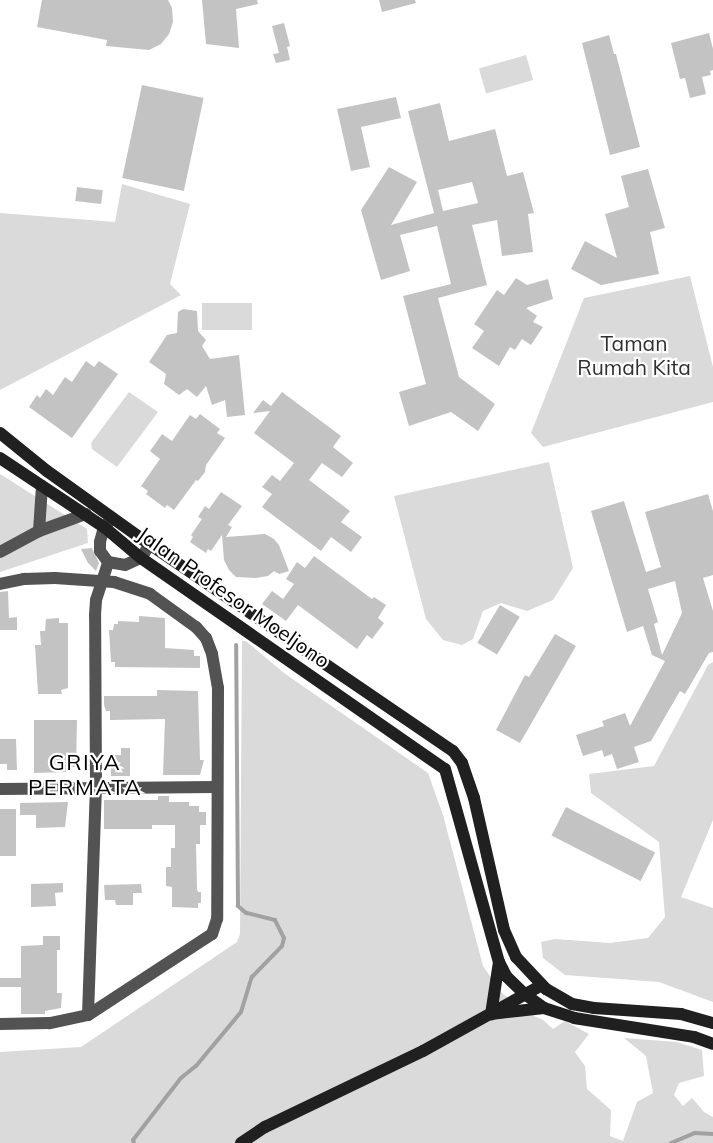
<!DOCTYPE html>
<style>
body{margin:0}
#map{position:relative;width:713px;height:1143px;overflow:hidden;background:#fff;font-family:Mulish,sans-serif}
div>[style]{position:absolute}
.green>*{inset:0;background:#dadada;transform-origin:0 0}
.stream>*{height:4px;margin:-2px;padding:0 2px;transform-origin:2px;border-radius:2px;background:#a1a1a1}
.building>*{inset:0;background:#c3c3c3;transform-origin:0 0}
.street>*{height:12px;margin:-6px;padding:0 6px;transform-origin:6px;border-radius:6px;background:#535353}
.secondary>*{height:12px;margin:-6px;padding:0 6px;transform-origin:6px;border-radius:6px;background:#202020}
span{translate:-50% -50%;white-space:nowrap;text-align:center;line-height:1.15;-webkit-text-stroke:4.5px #fff;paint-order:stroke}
.park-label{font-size:21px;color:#313131}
.street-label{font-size:21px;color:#000}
.neighbourhood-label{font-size:22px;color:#000;letter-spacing:1.5px}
</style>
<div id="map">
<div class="green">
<div style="left:526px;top:55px;width:26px;height:49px;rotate:74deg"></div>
<div style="clip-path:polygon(122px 184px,190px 204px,170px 284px,181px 295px,0 390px,0 213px,115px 222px)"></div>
<div style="clip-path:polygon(690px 276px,713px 367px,713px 402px,543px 447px,531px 433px,584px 298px)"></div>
<div style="left:202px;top:303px;width:50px;height:27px"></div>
<div style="clip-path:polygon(129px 392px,158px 412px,117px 467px,92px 449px,91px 443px)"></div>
<div style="clip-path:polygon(549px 462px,573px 568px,553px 600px,527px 611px,501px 603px,483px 611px,473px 639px,462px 645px,443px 640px,426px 619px,394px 496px)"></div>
<div style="clip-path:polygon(0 474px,87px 529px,88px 543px,0 572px)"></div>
<div style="clip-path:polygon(242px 641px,246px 641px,284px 673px,428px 773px,443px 815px,483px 966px,501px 992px,521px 1010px,543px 1020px,553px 1029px,565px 1021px,589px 1034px,575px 1052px,585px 1066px,587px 1089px,611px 1110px,610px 1136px,623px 1141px,637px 1102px,653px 1093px,646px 1056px,624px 1038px,677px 1042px,702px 1050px,704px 1076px,679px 1083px,674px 1095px,683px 1106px,692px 1098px,704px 1112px,713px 1117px,713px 1143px,0 1143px,0 1052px,81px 1047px,237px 942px,240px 934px)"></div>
<div style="clip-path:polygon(713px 662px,713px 820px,681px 897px,713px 908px,713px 1002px,659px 982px,565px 975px,543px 958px,541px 942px,555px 939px,610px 943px,648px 938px,665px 917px,659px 842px,591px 793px,589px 774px,654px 766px,708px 665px)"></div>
</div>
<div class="stream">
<div style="left:134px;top:1143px;width:3px;rotate:-108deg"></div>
<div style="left:133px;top:1140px;width:78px;rotate:-52.3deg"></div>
<div style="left:181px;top:1078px;width:19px;rotate:-39deg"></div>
<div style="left:196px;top:1066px;width:70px;rotate:-50.2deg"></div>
<div style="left:241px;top:1012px;width:37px;rotate:-73deg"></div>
<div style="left:252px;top:977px;width:43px;rotate:-45.9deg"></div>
<div style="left:282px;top:946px;width:8px;rotate:-76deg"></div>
<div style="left:284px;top:938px;width:20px;rotate:-117deg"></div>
<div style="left:275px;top:920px;width:30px;rotate:-166deg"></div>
<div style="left:246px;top:913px;width:11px;rotate:-139deg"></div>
<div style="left:238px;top:906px;width:261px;rotate:-90.4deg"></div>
<div style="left:671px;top:1143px;width:26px;rotate:-23deg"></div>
<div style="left:695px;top:1133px;width:18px;rotate:3deg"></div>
</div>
<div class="building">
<div style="clip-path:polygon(42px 0,168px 0,172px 8px,173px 22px,169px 34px,161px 44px,149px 50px,106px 46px,107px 40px,37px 27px)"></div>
<div style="clip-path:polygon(202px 0,257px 0,258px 4px,236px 9px,239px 48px,206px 44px)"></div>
<div style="clip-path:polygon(379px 0,415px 0,416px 3px,382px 12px)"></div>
<div style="clip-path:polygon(284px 23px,290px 46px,287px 47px,290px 60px,276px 63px,273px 54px,279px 53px,272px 26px)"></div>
<div style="clip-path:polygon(709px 33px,713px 49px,713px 70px,710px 71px,711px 75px,702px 77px,706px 94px,690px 98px,685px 78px,680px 79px,671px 43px)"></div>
<div style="clip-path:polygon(609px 35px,614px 54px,616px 54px,640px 147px,610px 155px,582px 43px)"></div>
<div style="left:142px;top:85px;width:63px;height:95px;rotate:12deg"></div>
<div style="clip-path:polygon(396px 97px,401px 118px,361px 127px,370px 167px,351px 171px,337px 109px)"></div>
<div style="clip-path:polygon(evenodd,440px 103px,449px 141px,495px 129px,507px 176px,523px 172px,534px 213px,528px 214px,533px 252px,502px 256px,497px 220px,472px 225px,487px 285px,438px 298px,459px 377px,495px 404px,478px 431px,451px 412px,409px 426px,399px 392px,426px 384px,403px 296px,451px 284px,437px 226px,400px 235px,410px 271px,381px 280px,361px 210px,389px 167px,417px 182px,391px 225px,434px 213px,408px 111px,440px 103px,472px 182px,478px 203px,443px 211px,438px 190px,472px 182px)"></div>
<div style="clip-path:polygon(648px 169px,665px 228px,650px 232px,659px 274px,601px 285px,571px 269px,585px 241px,617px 258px,605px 214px,629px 207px,621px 176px)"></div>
<div style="left:77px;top:187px;width:26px;height:14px;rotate:7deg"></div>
<div style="clip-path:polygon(516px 278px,527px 285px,548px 279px,553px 299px,526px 308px,537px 316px,533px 322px,543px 327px,531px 345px,522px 339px,515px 350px,510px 347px,499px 366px,472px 348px,484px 331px,474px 324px,497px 290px,504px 295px)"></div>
<div style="clip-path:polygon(183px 309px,197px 311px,198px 331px,206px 340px,202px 346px,210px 359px,239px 355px,245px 415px,227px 417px,225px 400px,212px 405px,206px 386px,197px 397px,187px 389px,179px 395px,164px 384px,166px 374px,149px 362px,167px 335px,177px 333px,178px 312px)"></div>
<div style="clip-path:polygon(86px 361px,94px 367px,99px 361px,118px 374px,72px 438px,29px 407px,37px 395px,40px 398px,46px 389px,53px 395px,65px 377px,72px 382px)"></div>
<div style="clip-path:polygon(282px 392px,341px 436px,333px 447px,353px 463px,342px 477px,322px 463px,309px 480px,350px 511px,341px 522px,362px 537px,351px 552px,331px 537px,321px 551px,262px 507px,272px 494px,262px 487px,272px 475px,280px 481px,294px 463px,254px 433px,270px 411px,253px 413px,263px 400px,271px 406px)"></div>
<div style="clip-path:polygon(200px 414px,220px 429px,217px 433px,225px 438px,206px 465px,205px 472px,198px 481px,196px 480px,174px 510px,167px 505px,165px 508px,146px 494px,148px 491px,141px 486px,160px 459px,150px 451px,162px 434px,172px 441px,190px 415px,196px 419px)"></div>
<div style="clip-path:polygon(221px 492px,242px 506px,228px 525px,232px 527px,226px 537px,265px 534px,274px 539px,279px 545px,289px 571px,279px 574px,274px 571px,268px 576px,256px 578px,236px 577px,229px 570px,224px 560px,222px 535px,211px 551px,208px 549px,206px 553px,190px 542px,193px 537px,191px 535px,202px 519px,198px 517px,205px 506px,209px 509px)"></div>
<div style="clip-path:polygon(evenodd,708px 494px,713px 511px,713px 575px,703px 578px,713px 611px,713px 652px,709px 653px,685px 694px,680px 691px,651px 741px,634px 747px,639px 762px,617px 769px,612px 754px,604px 757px,602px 750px,583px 756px,576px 735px,604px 726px,602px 721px,625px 713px,630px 726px,665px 661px,652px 655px,643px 626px,627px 632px,591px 511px,624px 501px,646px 572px,661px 567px,645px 512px,708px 494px,675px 581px,682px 613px,662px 655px,654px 624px,658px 622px,648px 589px,675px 581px)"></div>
<div style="clip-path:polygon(92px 548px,99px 563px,96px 571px,88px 563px,81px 549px)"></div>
<div style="clip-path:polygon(314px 556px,372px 599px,374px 597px,386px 605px,378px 618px,384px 623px,372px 639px,367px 635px,357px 649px,298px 605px,286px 621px,262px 604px,272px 591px,283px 599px,294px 584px,286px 579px,297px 562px,305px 568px)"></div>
<div style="clip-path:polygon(8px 591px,9px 618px,17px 617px,17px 630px,0 630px,0 592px)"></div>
<div style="left:500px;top:605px;width:23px;height:44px;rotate:31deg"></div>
<div style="clip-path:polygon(139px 616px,165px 618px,165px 648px,194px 650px,194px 656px,200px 656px,200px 668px,115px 667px,115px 662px,111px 662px,109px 630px,113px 630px,114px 624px,118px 624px,118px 621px,139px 622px)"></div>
<div style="clip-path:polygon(59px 618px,59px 623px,68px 623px,68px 688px,61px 690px,62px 694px,38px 694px,35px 645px,41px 645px,40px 631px,45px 631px,46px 619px)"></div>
<div style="clip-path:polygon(555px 634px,576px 646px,520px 743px,496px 730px,525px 675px,529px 677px)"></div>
<div style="clip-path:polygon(157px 690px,198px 691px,200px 760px,204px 760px,200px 775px,163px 775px,165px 719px,110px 720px,110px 711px,106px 711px,104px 705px,104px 696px,157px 696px)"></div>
<div style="clip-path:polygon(34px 720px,77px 720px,76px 767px,67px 767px,67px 772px,34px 773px)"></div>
<div style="clip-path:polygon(0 739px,16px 739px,17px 770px,7px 770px,7px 764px,0 764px)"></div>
<div style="clip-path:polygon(121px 748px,130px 748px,130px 776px,111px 776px,111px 755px,121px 755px)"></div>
<div style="clip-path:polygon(158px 796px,169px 796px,169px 802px,189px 802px,189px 806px,199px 806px,199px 812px,206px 812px,206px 825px,200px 825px,200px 844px,196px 844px,197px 889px,198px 892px,201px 892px,201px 903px,198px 903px,198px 908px,172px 907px,172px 887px,166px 886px,166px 867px,171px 867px,171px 848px,175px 848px,175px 825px,152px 825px,152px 829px,104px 829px,104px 800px,158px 800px)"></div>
<div style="clip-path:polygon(68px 802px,65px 827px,36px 828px,36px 815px,20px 815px,20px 803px)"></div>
<div style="left:566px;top:807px;width:100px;height:32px;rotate:27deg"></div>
<div style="left:16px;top:809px;width:47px;height:16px;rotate:90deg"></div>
<div style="clip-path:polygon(63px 883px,63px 892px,55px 893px,56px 906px,31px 907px,31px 884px)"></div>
<div style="clip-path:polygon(141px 884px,142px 893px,133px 893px,133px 905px,116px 905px,115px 900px,105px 900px,104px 885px)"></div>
<div style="clip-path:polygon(43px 936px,60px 936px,60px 950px,57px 950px,57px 993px,62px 993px,61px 1008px,45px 1011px,45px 1014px,21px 1014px,21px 987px,0 987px,0 978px,21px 978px,21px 946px,43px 945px)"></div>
</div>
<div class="street">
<div style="left:109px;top:522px;width:7px;rotate:135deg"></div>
<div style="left:104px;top:527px;width:16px;rotate:105deg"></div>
<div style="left:100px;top:542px;width:9px;rotate:90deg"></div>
<div style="left:100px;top:551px;width:14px;rotate:54deg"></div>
<div style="left:108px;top:562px;width:17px;rotate:10deg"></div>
<div style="left:125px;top:565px;width:17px;rotate:-24deg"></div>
<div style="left:141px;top:558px;width:17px;rotate:-57deg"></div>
<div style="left:39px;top:531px;width:45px;rotate:-86.2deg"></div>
<div style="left:0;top:552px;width:44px;rotate:-28.3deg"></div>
<div style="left:39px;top:531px;width:50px;rotate:-19.9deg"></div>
<div style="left:0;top:584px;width:25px;rotate:-12deg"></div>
<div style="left:24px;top:579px;width:31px;rotate:-2deg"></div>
<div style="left:55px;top:578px;width:59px;rotate:3.9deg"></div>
<div style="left:114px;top:582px;width:38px;rotate:18deg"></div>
<div style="left:150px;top:594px;width:57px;rotate:35.7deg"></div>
<div style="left:196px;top:627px;width:15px;rotate:48deg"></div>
<div style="left:206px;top:638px;width:17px;rotate:69deg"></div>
<div style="left:212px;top:654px;width:35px;rotate:80deg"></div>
<div style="left:218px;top:688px;width:231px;rotate:90.2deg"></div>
<div style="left:217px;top:919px;width:16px;rotate:108deg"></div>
<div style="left:212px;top:934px;width:148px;rotate:146.8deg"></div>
<div style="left:88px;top:1015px;width:40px;rotate:168deg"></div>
<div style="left:49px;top:1023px;width:49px;rotate:178.8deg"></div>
<div style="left:0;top:789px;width:216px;rotate:-0.5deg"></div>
<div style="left:88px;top:1015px;width:228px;rotate:-88deg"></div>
<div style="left:96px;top:787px;width:172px;rotate:-90.3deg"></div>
<div style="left:95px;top:615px;width:15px;rotate:-86deg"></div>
<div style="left:96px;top:600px;width:40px;rotate:-72deg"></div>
</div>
<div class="secondary">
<div style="left:0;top:433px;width:60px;rotate:39deg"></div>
<div style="left:47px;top:471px;width:117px;rotate:35.6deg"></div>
<div style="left:142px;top:539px;width:376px;rotate:34.3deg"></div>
<div style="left:453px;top:751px;width:15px;rotate:53deg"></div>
<div style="left:462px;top:763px;width:37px;rotate:71deg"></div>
<div style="left:474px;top:798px;width:135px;rotate:77.2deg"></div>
<div style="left:504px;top:930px;width:30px;rotate:66deg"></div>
<div style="left:516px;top:957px;width:44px;rotate:46.8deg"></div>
<div style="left:546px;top:989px;width:30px;rotate:30deg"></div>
<div style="left:572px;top:1004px;width:22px;rotate:10deg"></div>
<div style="left:594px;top:1008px;width:87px;rotate:3.9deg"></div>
<div style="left:681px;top:1014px;width:33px;rotate:16deg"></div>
<div style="left:0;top:458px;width:125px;rotate:33.6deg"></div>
<div style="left:104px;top:527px;width:48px;rotate:40deg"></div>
<div style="left:141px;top:558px;width:370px;rotate:34.8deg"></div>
<div style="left:445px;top:769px;width:200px;rotate:74.4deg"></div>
<div style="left:499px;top:962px;width:16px;rotate:63deg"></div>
<div style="left:506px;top:976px;width:28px;rotate:44deg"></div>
<div style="left:526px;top:995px;width:22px;rotate:36deg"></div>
<div style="left:544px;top:1008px;width:32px;rotate:18deg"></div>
<div style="left:574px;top:1018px;width:121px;rotate:9deg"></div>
<div style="left:694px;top:1037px;width:20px;rotate:20deg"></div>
<div style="left:499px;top:962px;width:53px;rotate:98.7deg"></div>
<div style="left:491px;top:1014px;width:53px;rotate:-6.5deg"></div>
<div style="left:241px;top:1143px;width:29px;rotate:-34deg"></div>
<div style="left:265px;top:1127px;width:175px;rotate:-25.7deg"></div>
<div style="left:423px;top:1051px;width:136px;rotate:-29deg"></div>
</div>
<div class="park-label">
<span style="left:634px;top:355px">Taman<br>Rumah Kita</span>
</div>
<div class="street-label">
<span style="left:234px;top:597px;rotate:35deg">Jalan Profesor Moeljono</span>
</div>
<div class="neighbourhood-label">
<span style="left:85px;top:775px">GRIYA<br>PERMATA</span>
</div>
</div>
